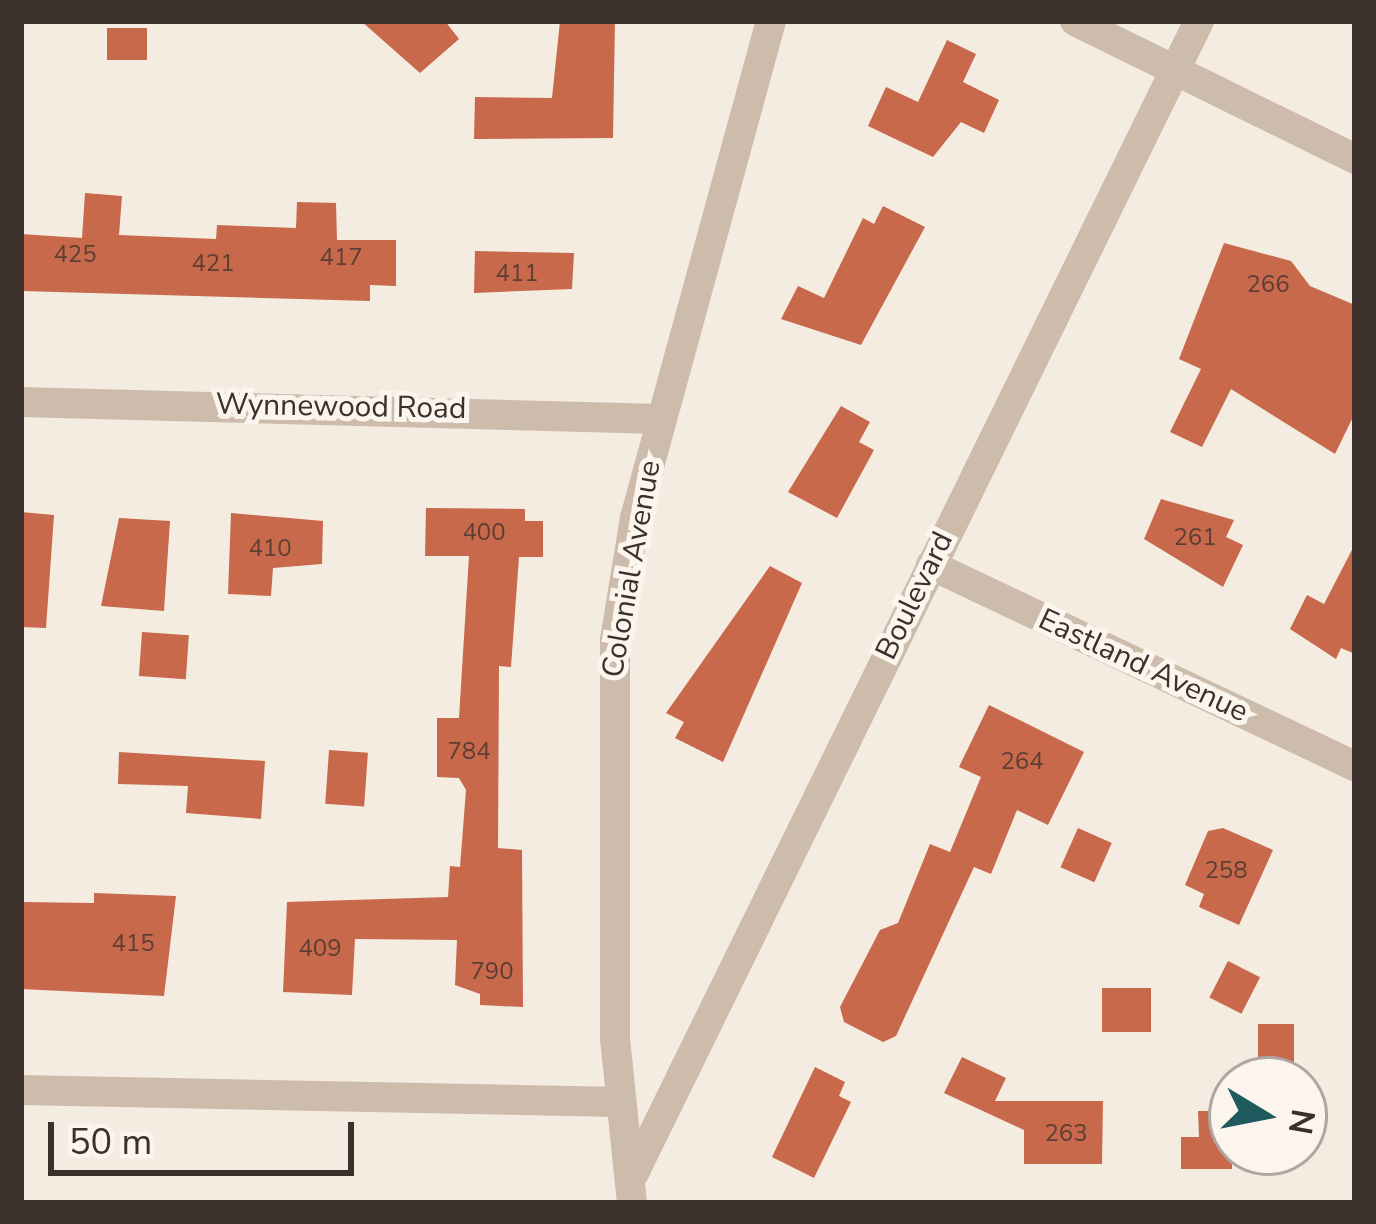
<!DOCTYPE html>
<style>
body{margin:0}
#map{position:relative;width:1376px;height:1224px;overflow:hidden;background:#f4ebe1;font-family:"Nunito Sans",sans-serif}
div>[style]{position:absolute}
.building>*{inset:0;background:#c8694b;transform-origin:0 0}
.minor>*{height:30px;margin:-15px;padding:0 15px;transform-origin:15px;border-radius:15px;background:#cdbbac}
.tertiary>*{height:30px;margin:-15px;padding:0 15px;transform-origin:15px;border-radius:15px;background:#cdbbac}
span{translate:-50% -50%;white-space:nowrap;text-align:center;line-height:1.15;-webkit-text-stroke:10px #fbf5ee;paint-order:stroke}
.number-label{font-size:24px;color:#5e3e33}
.number-label span{-webkit-text-stroke-width:0}
.street-label{font-size:30px;color:#3b302b}
.frame{position:absolute;inset:0;border:24px solid #3b302b;pointer-events:none}
.north{position:absolute;left:1208px;top:1056px;width:120px;height:120px;box-sizing:border-box;background:#fbf5ee;border:3px solid #aea6a0;border-radius:50%;rotate:100deg;font-size:33px;font-weight:700;line-height:48px;text-align:center;color:#3b302b}
.north::after{content:'';display:block;margin:auto;width:42px;height:54px;background:#1f5a5e;clip-path:polygon(50% 0,100% 100%,50% 72%,0 100%)}
.scale{position:absolute;left:48px;top:1122px;width:306px;height:54px;box-sizing:border-box;border:6px solid #3b302b;border-top:0;padding-left:15px;font-size:36px;line-height:42px;white-space:nowrap;color:#3b302b;-webkit-text-stroke:9px #fbf5ee;paint-order:stroke}
</style>
<div id="map">
<div class="building">
<div style="clip-path:polygon(361px 21px,445px 21px,459px 39px,420px 73px)"></div>
<div style="clip-path:polygon(560px 21px,615px 21px,613px 138px,474px 139px,475px 97px,552px 98px)"></div>
<div style="left:107px;top:28px;width:40px;height:32px"></div>
<div style="clip-path:polygon(947px 40px,976px 54px,963px 82px,999px 100px,984px 133px,961px 122px,933px 157px,868px 126px,886px 87px,918px 102px)"></div>
<div style="clip-path:polygon(85px 193px,122px 196px,119px 235px,216px 239px,217px 225px,296px 228px,297px 202px,336px 203px,337px 240px,396px 240px,396px 286px,370px 285px,370px 301px,21px 291px,21px 234px,82px 238px)"></div>
<div style="clip-path:polygon(883px 206px,925px 227px,861px 345px,781px 319px,798px 286px,824px 298px,863px 218px,874px 224px)"></div>
<div style="clip-path:polygon(1224px 243px,1291px 261px,1310px 286px,1355px 305px,1355px 413px,1335px 454px,1231px 389px,1202px 447px,1170px 432px,1201px 369px,1179px 359px)"></div>
<div style="clip-path:polygon(475px 251px,574px 253px,572px 289px,474px 293px)"></div>
<div style="clip-path:polygon(841px 406px,870px 422px,859px 442px,874px 450px,837px 518px,788px 492px)"></div>
<div style="clip-path:polygon(1161px 499px,1234px 520px,1226px 537px,1243px 545px,1223px 587px,1144px 539px)"></div>
<div style="clip-path:polygon(426px 508px,525px 509px,525px 521px,543px 521px,543px 557px,519px 557px,511px 667px,499px 666px,498px 848px,522px 850px,523px 1007px,480px 1005px,480px 994px,455px 985px,457px 940px,355px 939px,352px 995px,283px 992px,287px 902px,448px 897px,450px 866px,460px 867px,466px 790px,459px 778px,437px 777px,437px 718px,459px 718px,469px 556px,425px 556px)"></div>
<div style="clip-path:polygon(21px 512px,54px 515px,46px 628px,21px 627px)"></div>
<div style="clip-path:polygon(231px 513px,323px 521px,322px 564px,273px 568px,271px 596px,228px 594px)"></div>
<div style="clip-path:polygon(119px 518px,170px 521px,164px 611px,101px 606px)"></div>
<div style="clip-path:polygon(1355px 544px,1355px 654px,1341px 648px,1336px 659px,1290px 629px,1307px 595px,1324px 604px)"></div>
<div style="clip-path:polygon(770px 566px,802px 583px,723px 762px,675px 738px,684px 722px,666px 713px)"></div>
<div style="left:142px;top:632px;width:47px;height:44px;rotate:4deg"></div>
<div style="clip-path:polygon(989px 705px,1084px 752px,1048px 825px,1017px 810px,991px 874px,974px 867px,896px 1036px,883px 1042px,844px 1022px,840px 1007px,880px 930px,898px 923px,930px 844px,950px 852px,981px 777px,959px 767px)"></div>
<div style="left:329px;top:750px;width:39px;height:54px;rotate:4deg"></div>
<div style="clip-path:polygon(119px 752px,265px 761px,261px 819px,186px 813px,188px 786px,118px 784px)"></div>
<div style="left:1078px;top:828px;width:37px;height:43px;rotate:24deg"></div>
<div style="clip-path:polygon(1223px 828px,1273px 850px,1239px 925px,1199px 907px,1204px 894px,1185px 885px,1208px 831px)"></div>
<div style="clip-path:polygon(94px 893px,176px 896px,164px 996px,21px 989px,21px 902px,94px 903px)"></div>
<div style="left:1228px;top:961px;width:36px;height:41px;rotate:27deg"></div>
<div style="left:1102px;top:988px;width:49px;height:44px"></div>
<div style="left:1258px;top:1024px;width:36px;height:39px"></div>
<div style="clip-path:polygon(962px 1057px,1006px 1078px,995px 1101px,1103px 1101px,1102px 1164px,1024px 1164px,1024px 1130px,944px 1093px)"></div>
<div style="clip-path:polygon(815px 1067px,845px 1082px,839px 1096px,851px 1102px,814px 1178px,772px 1157px)"></div>
<div style="clip-path:polygon(1198px 1111px,1232px 1111px,1232px 1169px,1181px 1169px,1181px 1137px,1199px 1137px)"></div>
</div>
<div class="minor">
<div style="left:1075px;top:21px;width:312px;rotate:26.2deg"></div>
<div style="left:21px;top:402px;width:639px;rotate:1.52deg"></div>
<div style="left:931px;top:565px;width:469px;rotate:25.4deg"></div>
<div style="left:21px;top:1090px;width:597px;rotate:1.15deg"></div>
</div>
<div class="tertiary">
<div style="left:634px;top:1173px;width:1283px;rotate:-63.87deg"></div>
<div style="left:632px;top:1203px;width:166px;rotate:-95.9deg"></div>
<div style="left:615px;top:1038px;width:398px;rotate:-90deg"></div>
<div style="left:615px;top:640px;width:124px;rotate:-80.7deg"></div>
<div style="left:635px;top:518px;width:515px;rotate:-74.7deg"></div>
</div>
<div class="number-label">
<span style="left:75px;top:255px">425</span>
<span style="left:341px;top:258px">417</span>
<span style="left:213px;top:264px">421</span>
<span style="left:517px;top:274px">411</span>
<span style="left:1268px;top:285px">266</span>
<span style="left:484px;top:533px">400</span>
<span style="left:1195px;top:538px">261</span>
<span style="left:270px;top:549px">410</span>
<span style="left:469px;top:752px">784</span>
<span style="left:1022px;top:762px">264</span>
<span style="left:1226px;top:871px">258</span>
<span style="left:133px;top:944px">415</span>
<span style="left:320px;top:949px">409</span>
<span style="left:492px;top:972px">790</span>
<span style="left:1066px;top:1134px">263</span>
</div>
<div class="street-label">
<span style="left:341px;top:407px;rotate:1deg">Wynnewood Road</span>
<span style="left:632px;top:569px;rotate:-80deg">Colonial Avenue</span>
<span style="left:915px;top:596px;rotate:-64deg">Boulevard</span>
<span style="left:1143px;top:666px;rotate:25deg">Eastland Avenue</span>
</div>
<div class="frame"></div>
<div class="north">N</div>
<div class="scale">50 m</div>
</div>
